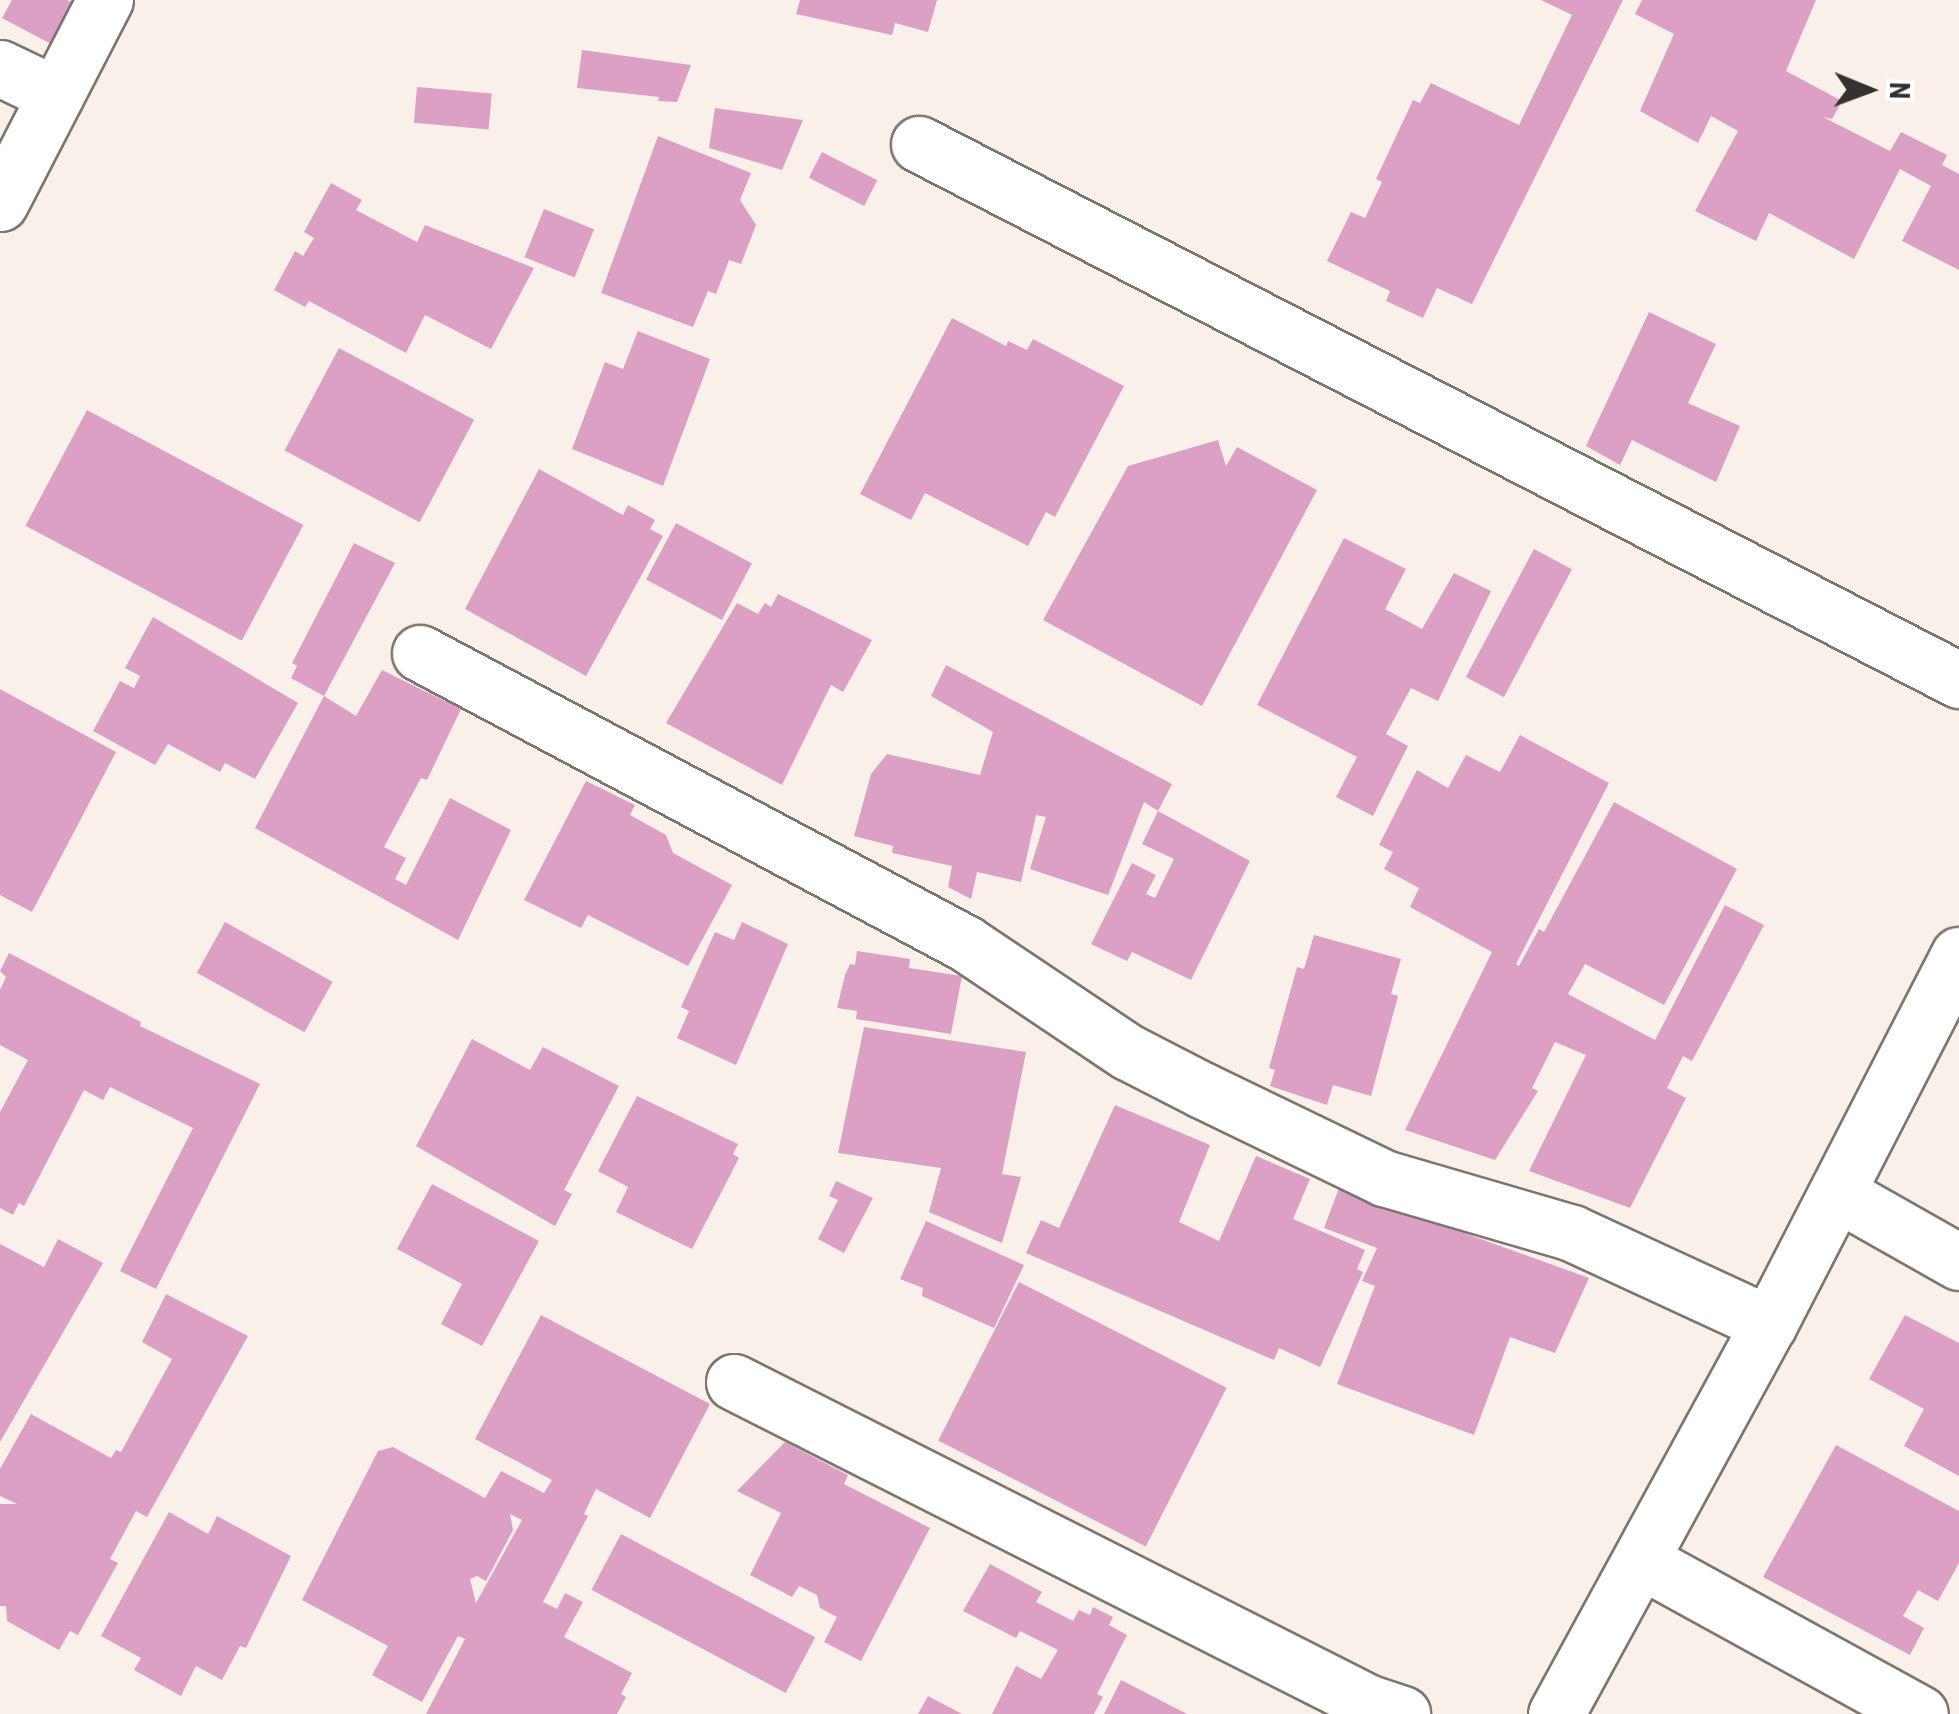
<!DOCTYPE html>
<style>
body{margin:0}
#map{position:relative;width:1959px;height:1714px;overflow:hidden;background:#f9f1e9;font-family:"Roboto Condensed",sans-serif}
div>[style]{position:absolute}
.building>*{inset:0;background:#dca0c5;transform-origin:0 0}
.roads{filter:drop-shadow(2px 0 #7d766f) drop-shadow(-2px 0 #7d766f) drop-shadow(0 2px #7d766f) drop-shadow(0 -2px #7d766f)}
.street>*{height:55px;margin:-27.5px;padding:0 27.5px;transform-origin:27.5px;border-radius:27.5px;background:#fff}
.secondary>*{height:55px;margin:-27.5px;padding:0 27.5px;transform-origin:27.5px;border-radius:27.5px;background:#fff}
span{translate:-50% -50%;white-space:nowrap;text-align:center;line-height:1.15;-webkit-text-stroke:9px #fff;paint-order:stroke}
.north{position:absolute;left:1819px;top:40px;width:100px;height:100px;-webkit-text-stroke:8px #fff;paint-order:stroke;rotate:91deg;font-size:28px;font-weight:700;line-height:40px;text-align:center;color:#34312e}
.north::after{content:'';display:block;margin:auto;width:35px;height:45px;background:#34312e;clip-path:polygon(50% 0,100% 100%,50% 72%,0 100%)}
</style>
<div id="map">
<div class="building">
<div style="clip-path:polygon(12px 0,67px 0,73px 3px,51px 44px,2px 18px)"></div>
<div style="clip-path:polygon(800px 0,937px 0,928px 32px,895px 23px,892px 35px,796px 14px)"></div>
<div style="clip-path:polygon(1541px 0,1623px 0,1472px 304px,1437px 288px,1423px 318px,1386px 301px,1390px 291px,1327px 261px,1351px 212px,1365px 218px,1382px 182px,1376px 179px,1413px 100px,1420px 103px,1431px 83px,1519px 125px,1572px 15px)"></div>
<div style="clip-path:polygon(1642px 0,1816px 0,1786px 71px,1842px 101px,1832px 119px,1823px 117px,1890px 151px,1901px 132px,1947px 155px,1942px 165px,1959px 174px,1959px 270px,1902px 241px,1931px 186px,1900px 169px,1854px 259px,1769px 213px,1756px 241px,1695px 211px,1738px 131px,1711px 116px,1698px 143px,1640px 111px,1674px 34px,1635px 14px)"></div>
<div style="clip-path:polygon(582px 50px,691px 65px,677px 102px,658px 101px,659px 97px,577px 88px)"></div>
<div style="left:417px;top:87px;width:75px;height:36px;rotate:5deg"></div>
<div style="clip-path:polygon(715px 108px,803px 120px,782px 170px,709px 148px)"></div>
<div style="clip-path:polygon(658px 136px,751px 173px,740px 200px,756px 225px,741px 264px,729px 260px,716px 294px,708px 291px,693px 327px,601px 293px)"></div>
<div style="left:822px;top:152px;width:62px;height:29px;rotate:27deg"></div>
<div style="clip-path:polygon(331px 183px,362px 200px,356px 210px,417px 242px,425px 225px,534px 268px,491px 349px,425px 315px,406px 353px,309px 301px,305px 307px,274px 290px,295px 251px,303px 256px,314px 238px,304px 232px)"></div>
<div style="left:544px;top:209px;width:54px;height:52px;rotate:22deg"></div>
<div style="clip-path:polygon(1649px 312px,1716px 344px,1688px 403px,1740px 426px,1716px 482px,1632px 440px,1620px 465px,1586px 446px)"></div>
<div style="clip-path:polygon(952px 318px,1006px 346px,1008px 341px,1027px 350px,1033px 339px,1124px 386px,1055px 517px,1046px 512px,1028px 546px,925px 493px,911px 520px,860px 494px)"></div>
<div style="clip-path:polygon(638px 331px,710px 359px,663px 486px,572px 449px,605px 362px,623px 369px)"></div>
<div style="left:339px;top:348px;width:153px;height:116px;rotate:28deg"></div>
<div style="left:87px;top:410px;width:245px;height:131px;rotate:28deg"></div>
<div style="clip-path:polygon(1218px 440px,1226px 466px,1237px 447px,1317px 490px,1202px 706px,1043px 620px,1128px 466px)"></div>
<div style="clip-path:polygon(539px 469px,623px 515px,628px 505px,655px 520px,650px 529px,663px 536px,586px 676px,465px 609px)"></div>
<div style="left:676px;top:523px;width:86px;height:64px;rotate:28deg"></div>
<div style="clip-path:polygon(1344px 538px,1406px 569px,1385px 609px,1422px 629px,1454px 573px,1491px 591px,1438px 701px,1411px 688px,1386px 734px,1408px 746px,1373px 816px,1336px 797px,1357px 757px,1257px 705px)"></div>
<div style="clip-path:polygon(354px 543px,395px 563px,324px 696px,291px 678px,297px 666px,292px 663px)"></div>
<div style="left:1534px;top:549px;width:43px;height:145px;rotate:28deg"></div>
<div style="clip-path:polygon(778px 594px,872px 640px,843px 692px,831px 685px,782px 785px,666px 723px,737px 603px,758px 614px,765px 603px,771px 607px)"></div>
<div style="clip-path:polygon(153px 617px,298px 703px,255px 779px,225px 763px,220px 772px,168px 744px,155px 765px,93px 731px,120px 681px,134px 688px,140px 676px,125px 668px)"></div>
<div style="clip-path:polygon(946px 665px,1172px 784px,1158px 811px,1144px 802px,1108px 895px,1030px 869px,1046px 817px,1036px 815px,1021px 882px,977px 872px,971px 899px,948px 887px,952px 866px,892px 853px,893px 846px,854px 836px,871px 774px,887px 754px,980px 775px,993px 732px,931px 696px)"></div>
<div style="clip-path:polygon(382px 670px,461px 709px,427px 780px,421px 778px,384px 847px,406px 858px,395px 879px,406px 885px,450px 798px,511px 830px,458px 940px,255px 828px,324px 696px,356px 716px)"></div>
<div style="clip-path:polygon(0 689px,116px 752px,32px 912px,0 895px)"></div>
<div style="clip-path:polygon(1520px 735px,1609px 783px,1516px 964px,1519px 966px,1539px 929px,1544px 932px,1614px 802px,1737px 869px,1664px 1005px,1585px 964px,1568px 994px,1655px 1040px,1725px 905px,1764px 925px,1692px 1061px,1683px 1056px,1667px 1088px,1686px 1098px,1630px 1208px,1529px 1171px,1586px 1055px,1555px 1042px,1532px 1088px,1538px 1091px,1495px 1160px,1405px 1130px,1492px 952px,1410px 907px,1419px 888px,1384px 869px,1393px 852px,1379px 845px,1417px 770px,1448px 788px,1466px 755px,1500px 772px)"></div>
<div style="clip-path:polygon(586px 781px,635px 805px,630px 815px,666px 835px,673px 853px,732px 885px,688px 966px,588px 915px,581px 928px,524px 900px)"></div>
<div style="clip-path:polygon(1158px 811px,1250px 861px,1191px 980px,1132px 952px,1127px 961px,1091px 944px,1132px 863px,1156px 875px,1146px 894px,1155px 898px,1174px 859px,1142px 844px)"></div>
<div style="left:225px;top:922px;width:123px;height:58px;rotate:29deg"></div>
<div style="clip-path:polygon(742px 922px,788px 944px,736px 1065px,677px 1038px,689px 1011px,681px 1007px,715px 932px,734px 940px)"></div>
<div style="clip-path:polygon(1314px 935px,1401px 959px,1391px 994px,1398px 996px,1371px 1096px,1333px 1085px,1327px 1105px,1270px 1086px,1275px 1070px,1269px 1068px,1297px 967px,1304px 969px)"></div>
<div style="clip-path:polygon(857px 951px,910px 959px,909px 968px,962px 976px,951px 1034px,856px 1019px,857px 1011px,837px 1008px,845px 975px,850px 964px,855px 965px)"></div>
<div style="clip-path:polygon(9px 953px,141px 1022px,140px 1026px,260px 1084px,156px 1289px,120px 1271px,193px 1128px,110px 1087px,103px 1100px,84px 1090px,24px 1206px,19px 1203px,13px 1215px,0 1208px,0 1112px,28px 1060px,0 1045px,0 990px,6px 977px,0 971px)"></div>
<div style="clip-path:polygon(864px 1027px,1026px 1052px,1002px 1174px,1021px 1177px,1002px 1243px,929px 1212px,941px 1168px,838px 1153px)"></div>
<div style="clip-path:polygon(472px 1039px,530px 1070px,543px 1047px,619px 1086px,564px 1190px,572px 1194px,555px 1226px,416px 1146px)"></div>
<div style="clip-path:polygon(637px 1096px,738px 1144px,733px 1154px,739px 1158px,692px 1249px,616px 1212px,628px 1187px,598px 1171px)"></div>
<div style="clip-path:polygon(1115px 1105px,1210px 1145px,1179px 1222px,1219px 1241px,1256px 1156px,1310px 1179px,1293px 1219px,1365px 1250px,1357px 1269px,1363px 1272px,1320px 1367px,1279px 1348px,1274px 1360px,1026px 1253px,1041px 1220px,1059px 1228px)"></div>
<div style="clip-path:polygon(836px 1181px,873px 1198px,844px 1253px,818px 1239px,838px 1200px,829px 1196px)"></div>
<div style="clip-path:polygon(432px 1184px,539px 1241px,482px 1346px,441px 1324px,462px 1284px,397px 1249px)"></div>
<div style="clip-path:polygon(1339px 1188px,1589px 1278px,1555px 1353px,1510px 1337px,1474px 1435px,1337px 1384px,1375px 1286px,1362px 1281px,1377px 1248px,1324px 1228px)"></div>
<div style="clip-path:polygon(926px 1221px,1024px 1265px,994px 1328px,922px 1296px,923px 1288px,900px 1279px)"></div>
<div style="clip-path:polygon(58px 1239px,103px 1263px,0 1442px,0 1244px,44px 1267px)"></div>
<div style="left:1019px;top:1282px;width:233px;height:178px;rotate:27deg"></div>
<div style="clip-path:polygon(166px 1294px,248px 1336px,147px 1517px,136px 1511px,110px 1559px,118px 1563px,78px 1635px,70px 1631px,59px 1650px,7px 1621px,6px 1606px,0 1606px,0 1504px,17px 1504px,0 1496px,0 1469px,31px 1414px,111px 1458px,116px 1450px,121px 1452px,172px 1359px,142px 1342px)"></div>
<div style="clip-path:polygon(evenodd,541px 1315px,710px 1404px,650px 1518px,596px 1489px,584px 1514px,588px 1516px,543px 1602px,557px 1609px,565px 1593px,583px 1602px,564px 1637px,632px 1673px,621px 1694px,626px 1697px,617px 1714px,426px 1714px,465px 1639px,458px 1636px,422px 1702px,372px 1675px,388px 1646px,302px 1600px,378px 1451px,393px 1447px,485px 1498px,501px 1471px,544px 1493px,552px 1480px,475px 1439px,541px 1315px,510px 1514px,522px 1520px,476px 1603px,470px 1579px,477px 1576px,486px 1581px,513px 1530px,510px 1514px)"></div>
<div style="clip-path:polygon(1905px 1315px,1959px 1343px,1959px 1476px,1904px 1446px,1924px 1409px,1869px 1379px)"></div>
<div style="clip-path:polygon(785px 1442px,848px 1475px,844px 1484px,930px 1528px,861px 1661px,824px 1642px,837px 1617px,820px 1608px,817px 1595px,799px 1586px,792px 1597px,750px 1575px,781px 1513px,737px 1491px)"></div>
<div style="clip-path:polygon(1836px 1445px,1959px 1511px,1959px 1563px,1938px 1601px,1918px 1590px,1903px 1616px,1924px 1628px,1910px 1655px,1763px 1577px)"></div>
<div style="clip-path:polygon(169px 1512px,208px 1534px,217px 1516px,291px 1556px,246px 1648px,240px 1646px,222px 1680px,196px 1666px,181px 1696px,134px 1670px,141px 1658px,101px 1636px)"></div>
<div style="left:621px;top:1534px;width:220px;height:63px;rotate:28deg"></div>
<div style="clip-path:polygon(990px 1564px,1042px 1592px,1036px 1602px,1073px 1621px,1079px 1610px,1090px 1615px,1093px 1607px,1113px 1617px,1109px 1625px,1127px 1635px,1097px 1694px,1103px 1697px,1094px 1714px,992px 1714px,1016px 1666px,1041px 1679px,1058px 1650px,1020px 1631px,1016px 1638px,963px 1611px)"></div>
<div style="clip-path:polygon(1121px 1680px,1187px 1714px,1104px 1714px)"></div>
<div style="clip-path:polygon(928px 1696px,962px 1714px,918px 1714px)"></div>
</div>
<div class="roads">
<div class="street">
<div style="left:0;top:68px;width:62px;rotate:25.7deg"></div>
<div style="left:919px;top:144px;width:1170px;rotate:27.27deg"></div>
<div style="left:420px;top:653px;width:617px;rotate:28.02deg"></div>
<div style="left:965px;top:943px;width:196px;rotate:33.8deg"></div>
<div style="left:1128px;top:1052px;width:85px;rotate:27.2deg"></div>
<div style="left:1204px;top:1091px;width:200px;rotate:25.8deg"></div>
<div style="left:1384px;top:1178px;width:196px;rotate:16.3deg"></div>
<div style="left:1572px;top:1233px;width:217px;rotate:24.8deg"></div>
<div style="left:1837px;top:1193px;width:140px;rotate:29.5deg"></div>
<div style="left:734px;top:1382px;width:712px;rotate:26.82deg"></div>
<div style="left:1369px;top:1703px;width:35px;rotate:18deg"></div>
<div style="left:1642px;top:1561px;width:317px;rotate:28.8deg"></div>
</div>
<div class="secondary">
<div style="left:0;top:203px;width:229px;rotate:-62.7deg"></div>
<div style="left:1556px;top:1714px;width:444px;rotate:-61.4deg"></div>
<div style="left:1769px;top:1324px;width:415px;rotate:-62.8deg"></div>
</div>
</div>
<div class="north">N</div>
</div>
